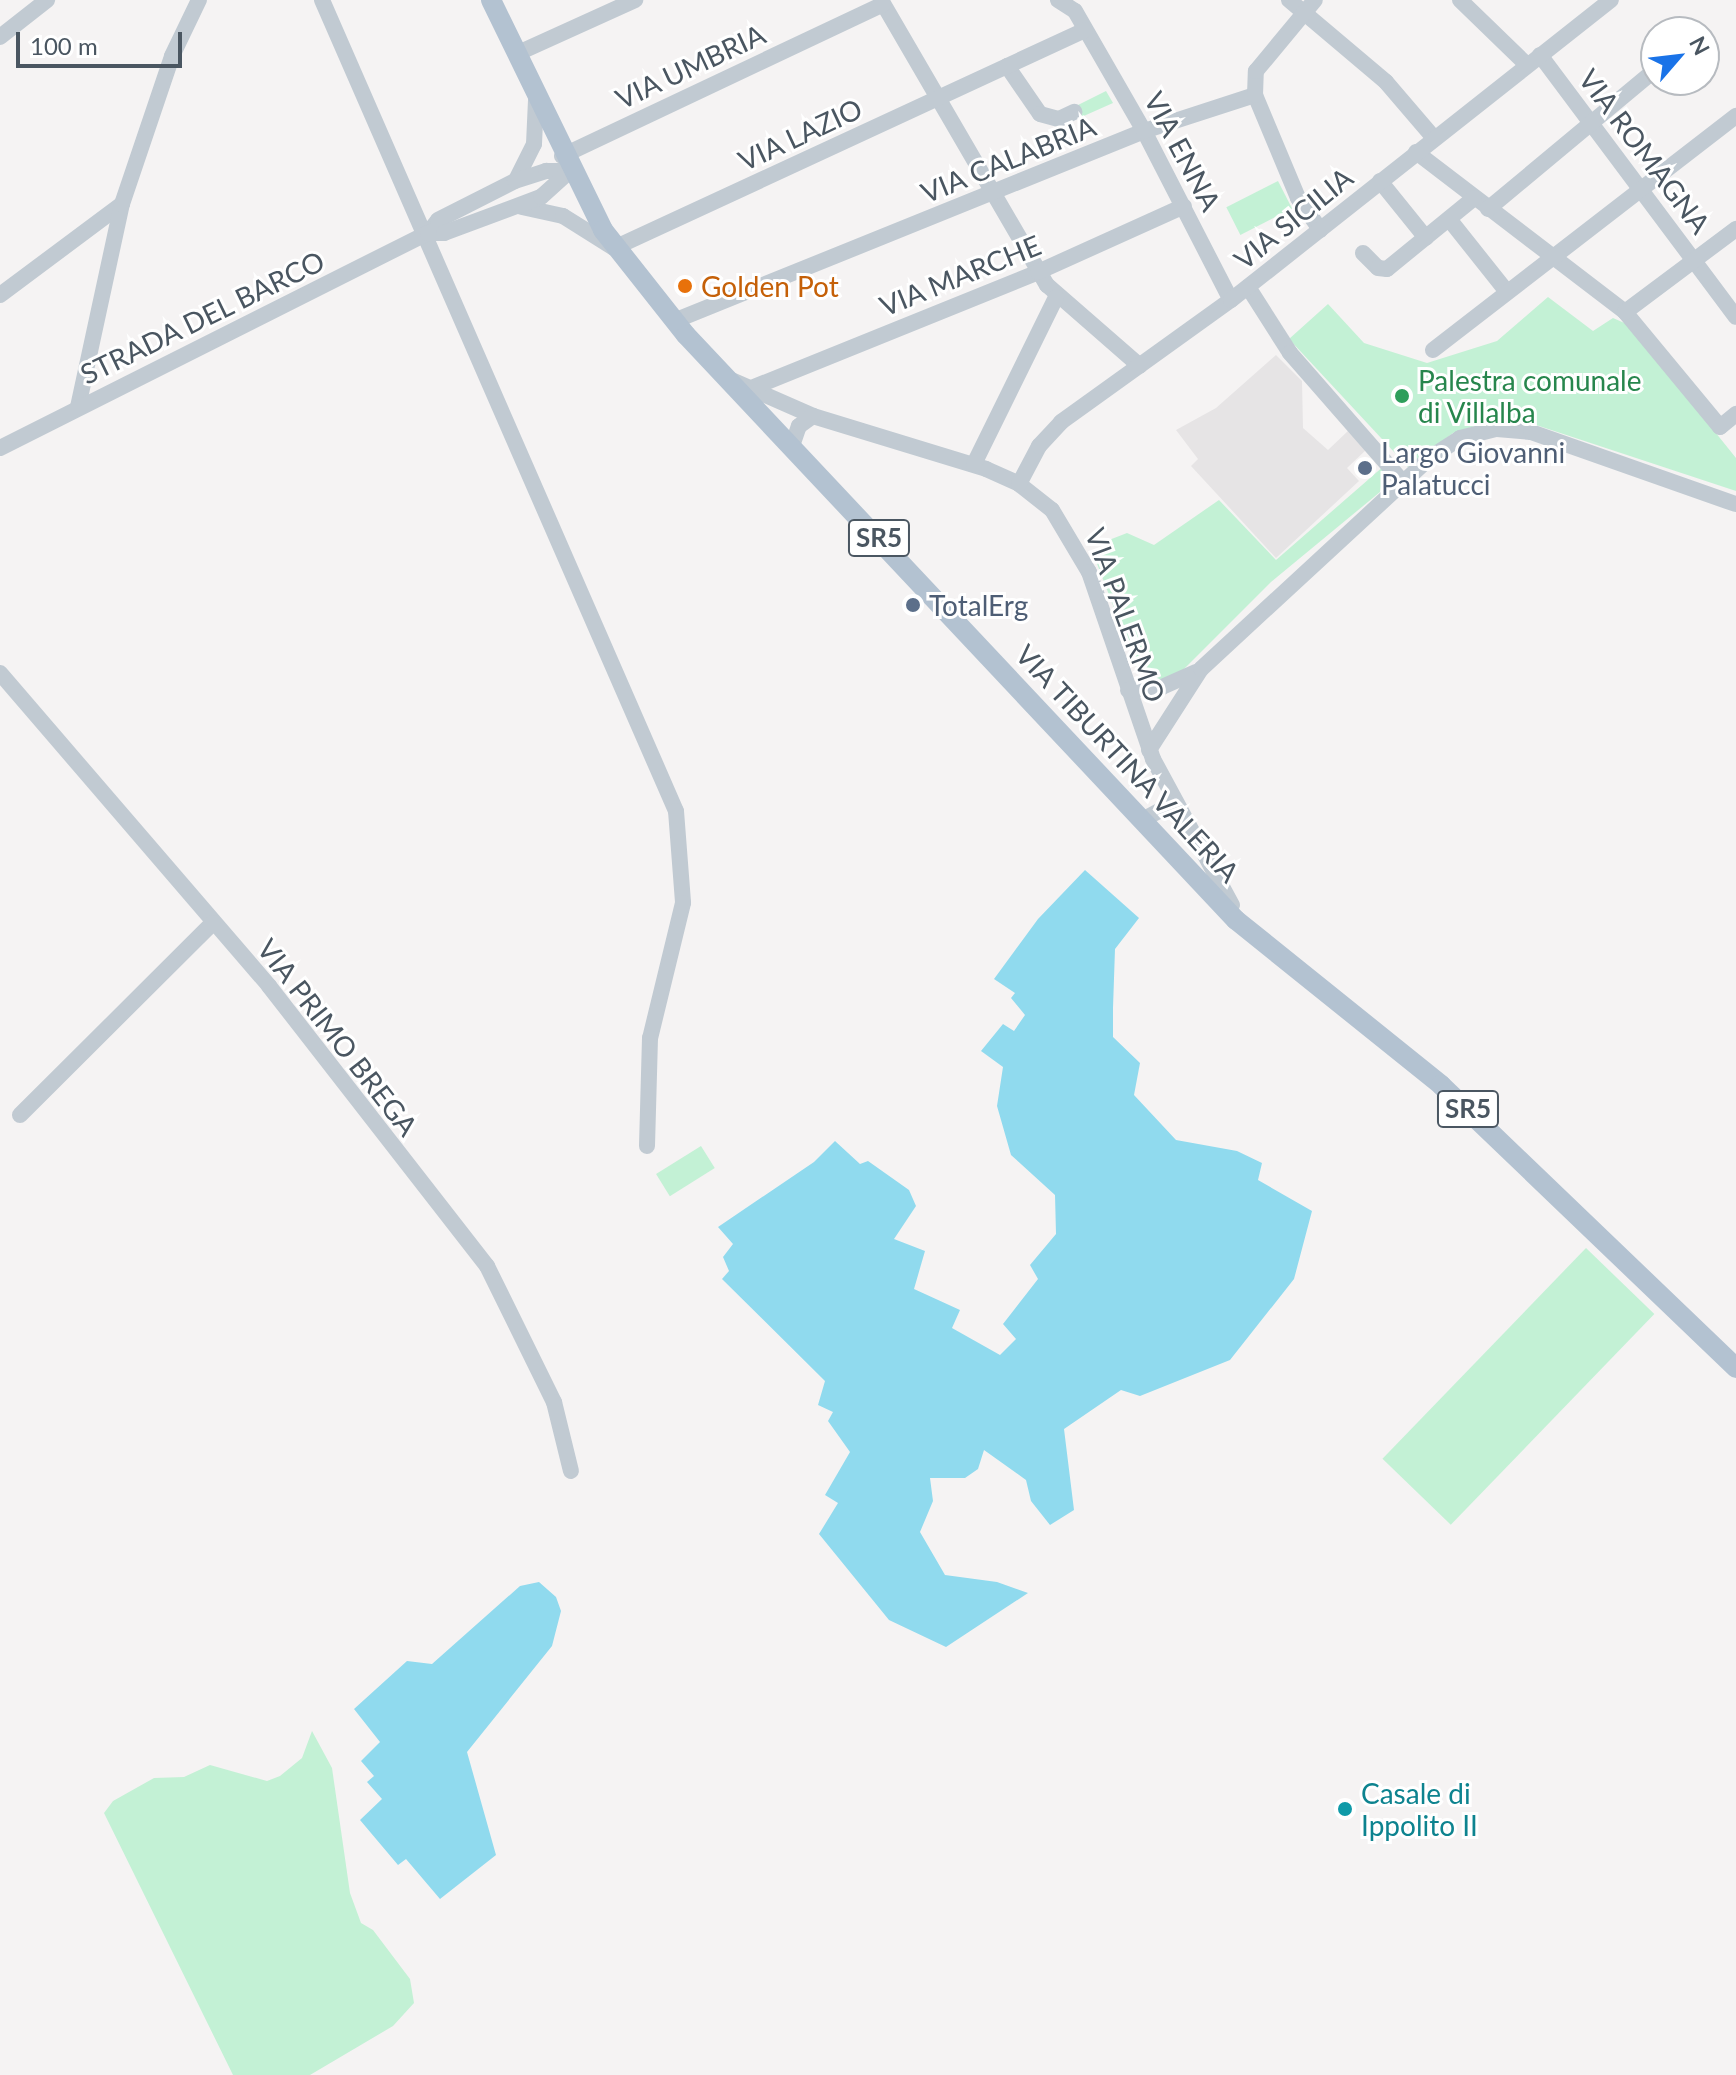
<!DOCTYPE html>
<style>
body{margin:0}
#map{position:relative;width:1736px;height:2075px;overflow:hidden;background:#f5f3f3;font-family:Lato,sans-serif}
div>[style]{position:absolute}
.education>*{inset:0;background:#e6e4e5}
.green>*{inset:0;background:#c3f1d5;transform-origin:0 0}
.water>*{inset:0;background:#90daee}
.minor>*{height:16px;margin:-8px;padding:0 8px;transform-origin:8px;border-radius:8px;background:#c1cad2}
.major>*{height:20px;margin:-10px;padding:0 10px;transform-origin:10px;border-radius:10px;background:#b3c2d1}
.dots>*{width:22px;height:22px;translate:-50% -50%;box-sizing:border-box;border:4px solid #fff;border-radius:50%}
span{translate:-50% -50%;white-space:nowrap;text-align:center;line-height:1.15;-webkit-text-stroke:6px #fff;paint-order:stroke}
.shield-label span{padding:2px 6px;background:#fff;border:2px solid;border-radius:6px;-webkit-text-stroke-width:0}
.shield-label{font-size:26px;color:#4a5661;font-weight:700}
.street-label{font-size:28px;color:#4a5661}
.food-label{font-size:28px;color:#c56008}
.left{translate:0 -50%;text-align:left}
.leisure-label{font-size:28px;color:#27864d}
.service-label{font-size:28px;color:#4e5e75}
.culture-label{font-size:28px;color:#0d838f}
.north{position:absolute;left:1640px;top:16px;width:80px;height:80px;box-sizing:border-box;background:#fff;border:2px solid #b7bbc0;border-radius:50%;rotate:62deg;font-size:22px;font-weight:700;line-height:32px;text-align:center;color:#4a5661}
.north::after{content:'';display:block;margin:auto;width:28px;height:36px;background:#1a73e8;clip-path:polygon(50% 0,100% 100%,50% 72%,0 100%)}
.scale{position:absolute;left:16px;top:32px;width:166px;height:36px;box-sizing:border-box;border:4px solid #4a5661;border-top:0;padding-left:10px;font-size:24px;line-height:28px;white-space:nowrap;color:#4a5661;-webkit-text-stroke:6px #fff;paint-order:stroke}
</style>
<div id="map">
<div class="education">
<div style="clip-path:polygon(1276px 355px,1302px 381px,1303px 428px,1328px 450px,1349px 430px,1367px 449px,1347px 468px,1359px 481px,1276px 558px,1191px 466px,1198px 459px,1176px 430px,1216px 408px)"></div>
</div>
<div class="green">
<div style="clip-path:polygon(1106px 91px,1113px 103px,1077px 119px,1072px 108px)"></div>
<div style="left:1278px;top:181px;width:31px;height:58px;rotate:63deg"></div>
<div style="clip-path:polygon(1548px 297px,1593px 331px,1613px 318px,1629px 325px,1736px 458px,1736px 491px,1527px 422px,1481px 424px,1453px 433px,1408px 467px,1289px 339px,1328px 304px,1364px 343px,1427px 363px,1497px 341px)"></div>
<div style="clip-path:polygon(1385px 465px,1380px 492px,1271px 582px,1183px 670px,1171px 679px,1153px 680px,1139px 673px,1096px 561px,1109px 540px,1127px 533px,1154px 545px,1219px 500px,1276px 560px)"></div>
<div style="left:701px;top:1146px;width:26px;height:53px;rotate:58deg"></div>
<div style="left:1586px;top:1248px;width:95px;height:293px;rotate:44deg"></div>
<div style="clip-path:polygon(312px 1731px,332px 1768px,350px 1893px,361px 1923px,373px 1930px,410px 1979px,414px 2003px,393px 2026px,310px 2075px,233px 2075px,104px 1813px,113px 1801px,154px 1778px,184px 1777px,210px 1765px,267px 1781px,280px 1776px,302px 1758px)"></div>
</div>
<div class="water">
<div style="clip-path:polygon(1085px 870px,1139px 918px,1115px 949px,1113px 1008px,1113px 1037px,1140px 1063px,1134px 1095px,1176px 1140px,1237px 1151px,1262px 1163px,1258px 1180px,1312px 1211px,1294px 1279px,1230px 1360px,1140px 1396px,1121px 1390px,1064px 1429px,1074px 1510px,1050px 1525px,1031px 1501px,1026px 1480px,984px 1450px,978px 1469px,965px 1478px,930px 1478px,933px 1501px,920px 1532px,945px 1575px,997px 1582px,1028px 1593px,946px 1647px,889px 1620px,819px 1534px,838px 1503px,825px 1495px,850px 1452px,828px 1421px,833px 1412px,818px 1405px,825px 1381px,722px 1279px,729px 1271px,723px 1257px,733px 1244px,718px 1227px,814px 1162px,835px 1141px,860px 1164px,868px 1161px,909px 1190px,916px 1206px,894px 1239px,925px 1251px,914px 1289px,960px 1310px,952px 1328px,1000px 1355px,1016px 1339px,1003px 1324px,1038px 1279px,1030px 1265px,1056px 1234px,1055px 1195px,1011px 1155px,997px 1106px,1003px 1067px,981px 1051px,1003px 1024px,1014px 1031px,1025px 1015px,1011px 998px,1015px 993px,994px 979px,1038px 919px)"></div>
<div style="clip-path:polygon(539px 1582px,556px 1597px,561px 1611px,552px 1646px,467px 1752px,496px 1855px,440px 1899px,406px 1859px,398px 1865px,360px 1820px,382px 1799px,367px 1782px,374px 1776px,361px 1761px,380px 1742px,354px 1709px,407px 1661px,432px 1664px,520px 1586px)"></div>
</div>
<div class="minor">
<div style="left:322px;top:0;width:885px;rotate:66.42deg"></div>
<div style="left:676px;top:811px;width:92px;rotate:85.6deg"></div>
<div style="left:683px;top:903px;width:139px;rotate:103.7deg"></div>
<div style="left:650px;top:1038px;width:108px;rotate:91.6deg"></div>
<div style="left:881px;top:0;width:330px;rotate:59.8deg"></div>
<div style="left:1047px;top:285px;width:123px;rotate:41.1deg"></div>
<div style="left:1058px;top:0;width:20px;rotate:33deg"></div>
<div style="left:1075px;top:11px;width:138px;rotate:60.1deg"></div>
<div style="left:1144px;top:131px;width:190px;rotate:62.8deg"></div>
<div style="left:1289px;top:0;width:127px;rotate:40.2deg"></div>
<div style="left:1386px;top:82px;width:74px;rotate:49.4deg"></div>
<div style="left:1460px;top:0;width:93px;rotate:44.1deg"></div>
<div style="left:0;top:37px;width:60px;rotate:-38.2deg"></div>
<div style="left:516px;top:54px;width:131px;rotate:-24.4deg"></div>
<div style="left:1540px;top:55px;width:327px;rotate:53.2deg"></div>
<div style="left:1007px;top:66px;width:58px;rotate:55.5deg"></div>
<div style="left:1040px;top:114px;width:20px;rotate:15deg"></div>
<div style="left:1059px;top:119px;width:17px;rotate:-25deg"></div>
<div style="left:1255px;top:95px;width:112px;rotate:67.3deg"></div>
<div style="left:1298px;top:198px;width:39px;rotate:55deg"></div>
<div style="left:1416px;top:152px;width:263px;rotate:37.4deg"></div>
<div style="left:1625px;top:312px;width:149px;rotate:50.4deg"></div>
<div style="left:1720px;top:427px;width:21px;rotate:-39deg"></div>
<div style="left:562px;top:156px;width:355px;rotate:-25.3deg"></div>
<div style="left:516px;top:180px;width:40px;rotate:-63.4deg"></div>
<div style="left:534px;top:144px;width:44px;rotate:-87.4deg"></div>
<div style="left:1380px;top:181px;width:73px;rotate:51.1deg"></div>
<div style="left:522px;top:207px;width:42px;rotate:12.4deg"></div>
<div style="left:563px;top:216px;width:60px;rotate:32.1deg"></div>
<div style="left:614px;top:248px;width:519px;rotate:-24.84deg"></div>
<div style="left:1488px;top:209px;width:219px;rotate:-39.8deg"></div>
<div style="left:1449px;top:219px;width:93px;rotate:51.5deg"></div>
<div style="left:428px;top:233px;width:16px;rotate:-52deg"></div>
<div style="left:438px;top:220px;width:86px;rotate:-26.9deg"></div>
<div style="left:515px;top:181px;width:33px;rotate:-18deg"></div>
<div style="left:546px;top:171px;width:24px"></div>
<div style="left:1363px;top:253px;width:21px;rotate:45deg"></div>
<div style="left:1378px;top:268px;width:9px;rotate:6deg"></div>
<div style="left:1387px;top:269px;width:112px;rotate:-39.2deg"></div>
<div style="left:1248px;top:287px;width:78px;rotate:57.5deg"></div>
<div style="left:1290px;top:353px;width:171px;rotate:48.8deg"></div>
<div style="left:0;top:295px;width:152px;rotate:-36.7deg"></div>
<div style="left:1625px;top:312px;width:139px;rotate:-36.8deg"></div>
<div style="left:674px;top:321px;width:507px;rotate:-22.01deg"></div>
<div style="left:1144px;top:131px;width:117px;rotate:-18deg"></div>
<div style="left:1255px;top:95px;width:24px;rotate:-88deg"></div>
<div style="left:1256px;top:71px;width:92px;rotate:-50.3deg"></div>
<div style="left:1433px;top:350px;width:383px;rotate:-37.7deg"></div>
<div style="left:727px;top:378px;width:94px;rotate:23.8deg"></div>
<div style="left:813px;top:416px;width:181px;rotate:17deg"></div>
<div style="left:986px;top:469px;width:36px;rotate:24deg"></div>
<div style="left:1019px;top:484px;width:42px;rotate:38.2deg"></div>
<div style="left:1052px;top:510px;width:72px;rotate:59.2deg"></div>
<div style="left:1089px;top:572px;width:198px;rotate:71.1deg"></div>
<div style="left:1153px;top:759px;width:166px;rotate:61.6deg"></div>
<div style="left:754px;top:387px;width:306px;rotate:-22deg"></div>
<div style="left:1038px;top:272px;width:160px;rotate:-24.3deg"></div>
<div style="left:78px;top:407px;width:208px;rotate:-77.8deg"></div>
<div style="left:122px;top:204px;width:156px;rotate:-71.3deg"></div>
<div style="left:172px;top:56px;width:62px;rotate:-64.3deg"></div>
<div style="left:792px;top:446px;width:21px;rotate:-71deg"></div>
<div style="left:799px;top:426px;width:17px;rotate:-36deg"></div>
<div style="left:0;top:448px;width:479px;rotate:-26.7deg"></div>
<div style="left:428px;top:233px;width:16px"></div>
<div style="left:444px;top:233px;width:103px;rotate:-20.4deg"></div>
<div style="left:541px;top:197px;width:39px;rotate:-42deg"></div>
<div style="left:974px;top:464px;width:186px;rotate:-63.8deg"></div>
<div style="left:1019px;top:484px;width:43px;rotate:-62.2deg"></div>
<div style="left:1039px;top:446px;width:33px;rotate:-47deg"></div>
<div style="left:1061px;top:422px;width:209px;rotate:-35.7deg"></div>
<div style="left:1231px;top:300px;width:484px;rotate:-38.3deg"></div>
<div style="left:0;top:673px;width:413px;rotate:49.3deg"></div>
<div style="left:269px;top:986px;width:355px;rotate:52.1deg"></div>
<div style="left:487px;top:1266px;width:152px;rotate:63.8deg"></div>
<div style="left:554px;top:1402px;width:71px;rotate:76.2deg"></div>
<div style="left:1128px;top:690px;width:34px;rotate:-5deg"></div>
<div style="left:1162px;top:687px;width:37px;rotate:-24deg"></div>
<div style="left:1149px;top:750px;width:96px;rotate:-57.3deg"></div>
<div style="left:1201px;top:669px;width:313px;rotate:-42.7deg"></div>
<div style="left:1431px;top:457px;width:35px;rotate:-33deg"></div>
<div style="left:1460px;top:438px;width:38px;rotate:-14deg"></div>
<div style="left:1497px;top:429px;width:34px;rotate:5deg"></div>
<div style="left:1531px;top:432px;width:217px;rotate:19.4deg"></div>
<div style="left:1144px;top:819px;width:34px;rotate:-28deg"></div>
<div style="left:20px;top:1115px;width:272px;rotate:-44.9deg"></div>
</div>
<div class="major">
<div style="left:491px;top:0;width:256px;rotate:64deg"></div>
<div style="left:603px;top:230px;width:134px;rotate:51.7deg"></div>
<div style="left:686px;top:335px;width:803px;rotate:46.77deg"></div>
<div style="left:1236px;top:920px;width:263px;rotate:38.8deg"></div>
<div style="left:1441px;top:1085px;width:409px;rotate:43.8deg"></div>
</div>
<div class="dots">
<div style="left:685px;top:286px;background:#e8710a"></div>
<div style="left:1402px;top:396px;background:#2e9e5b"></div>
<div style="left:1365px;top:468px;background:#5c6f8a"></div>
<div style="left:913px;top:605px;background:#5c6f8a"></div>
<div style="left:1345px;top:1809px;background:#0f9aa8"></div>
</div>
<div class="shield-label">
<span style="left:879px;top:538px">SR5</span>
<span style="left:1468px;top:1109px">SR5</span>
</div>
<div class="street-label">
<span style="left:690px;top:66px;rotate:-25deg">VIA UMBRIA</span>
<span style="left:800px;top:134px;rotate:-25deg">VIA LAZIO</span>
<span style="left:1183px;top:151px;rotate:62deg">VIA ENNA</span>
<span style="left:1645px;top:151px;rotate:53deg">VIA ROMAGNA</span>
<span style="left:1008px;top:159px;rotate:-22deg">VIA CALABRIA</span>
<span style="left:1293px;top:218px;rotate:-39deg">VIA SICILIA</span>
<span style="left:960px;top:275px;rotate:-22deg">VIA MARCHE</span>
<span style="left:202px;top:317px;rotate:-26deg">STRADA DEL BARCO</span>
<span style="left:1126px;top:615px;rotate:70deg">VIA PALERMO</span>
<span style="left:1128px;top:763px;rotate:47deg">VIA TIBURTINA VALERIA</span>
<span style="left:338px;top:1037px;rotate:52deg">VIA PRIMO BREGA</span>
</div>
<div class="food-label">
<span class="left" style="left:701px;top:286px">Golden Pot</span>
</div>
<div class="leisure-label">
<span class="left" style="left:1418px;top:396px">Palestra comunale<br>di Villalba</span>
</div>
<div class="service-label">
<span class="left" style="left:1381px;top:468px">Largo Giovanni<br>Palatucci</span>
<span class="left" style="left:929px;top:605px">TotalErg</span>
</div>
<div class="culture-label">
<span class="left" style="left:1361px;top:1809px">Casale di<br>Ippolito II</span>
</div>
<div class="north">N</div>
<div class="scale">100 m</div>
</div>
